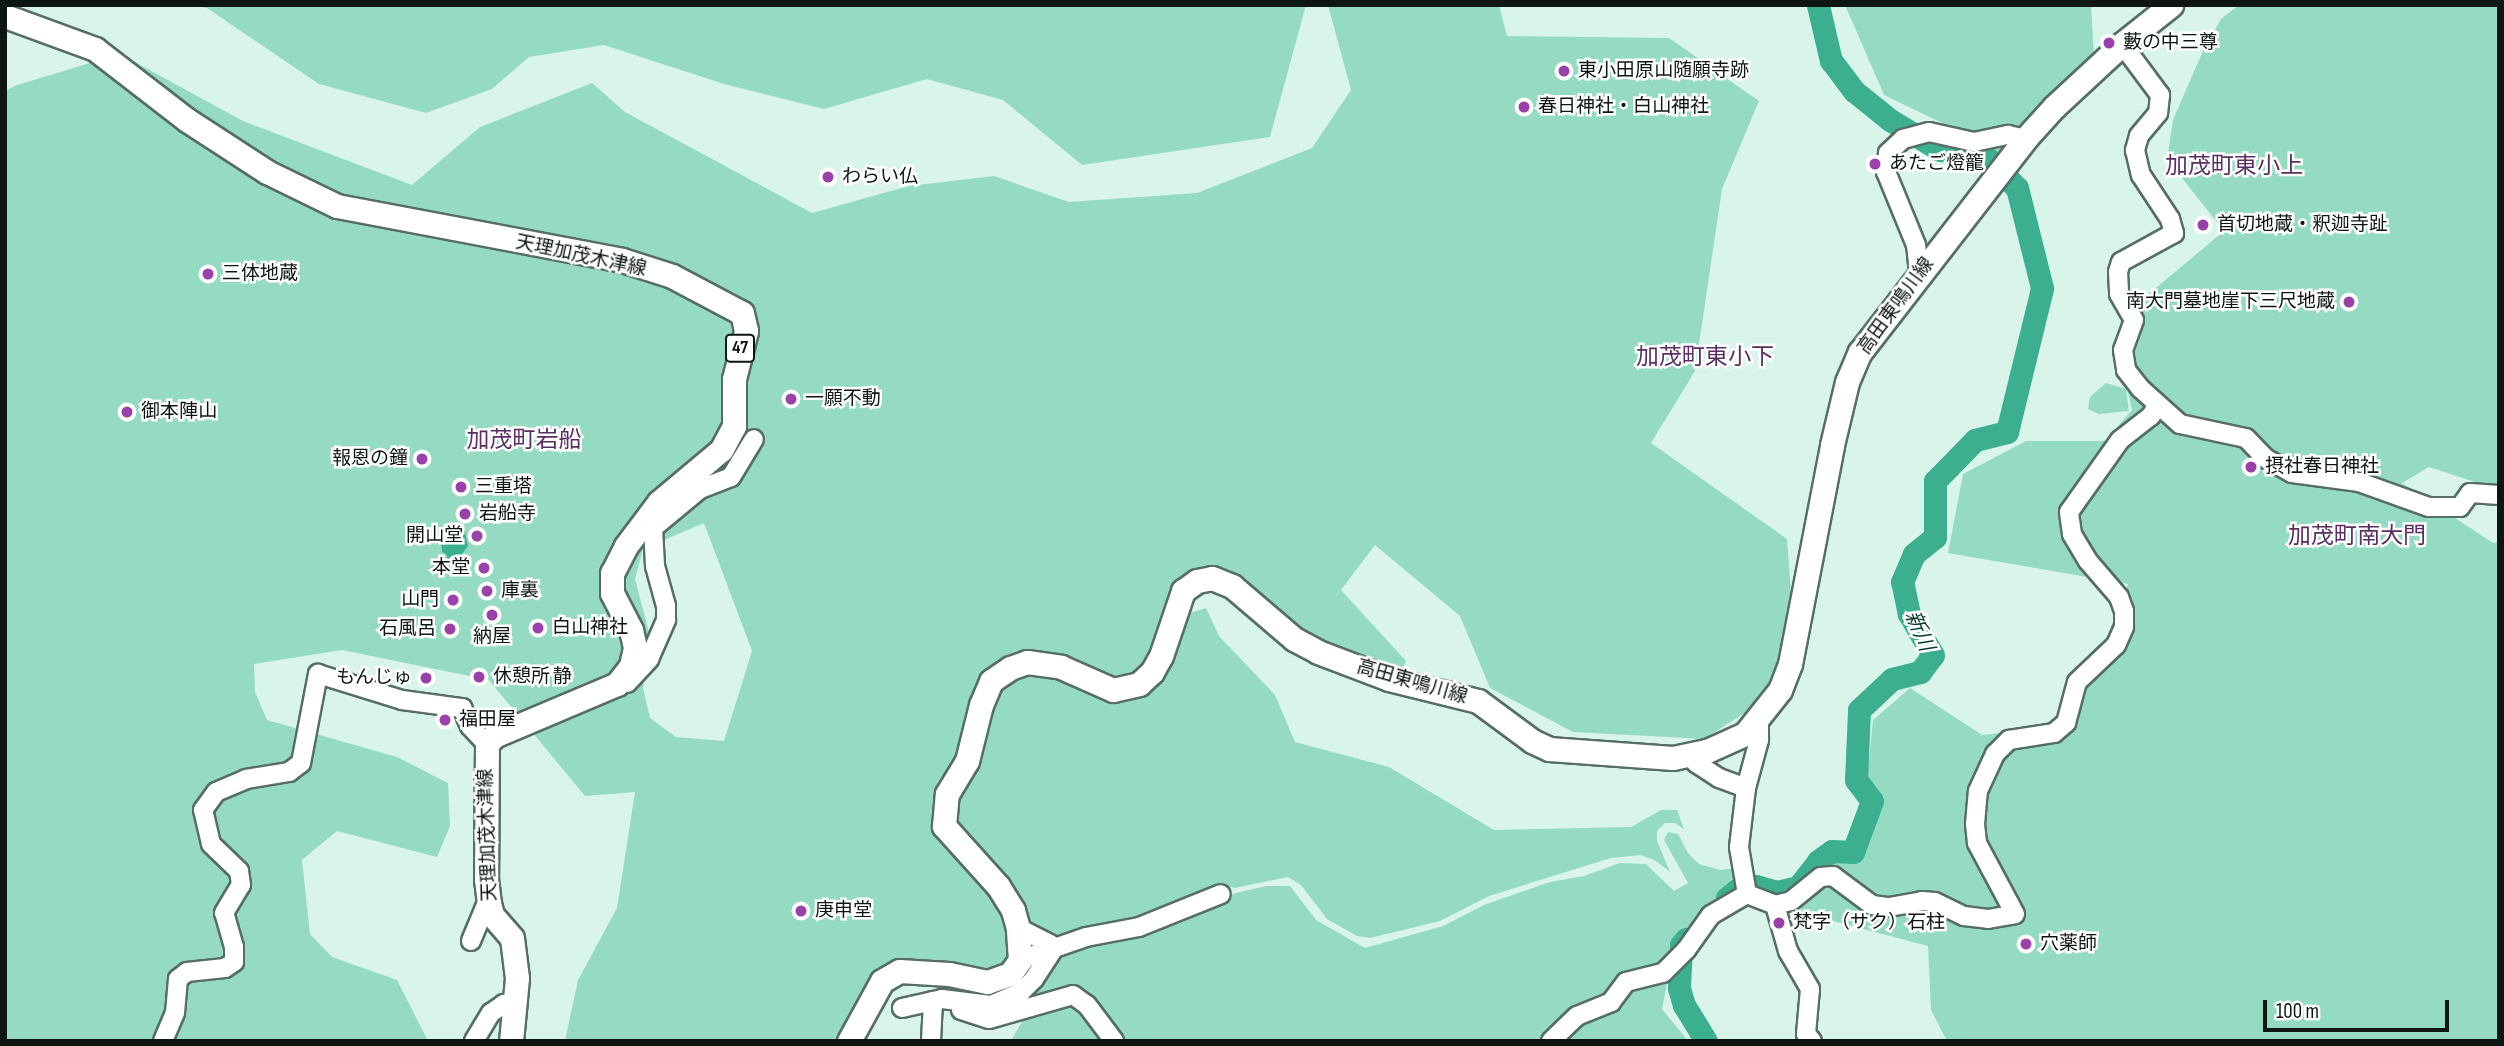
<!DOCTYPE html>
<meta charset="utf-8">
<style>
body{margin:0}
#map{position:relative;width:2504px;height:1046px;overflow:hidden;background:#d9f5ea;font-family:"Sofia Sans Condensed","Noto Sans JP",sans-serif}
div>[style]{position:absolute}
.green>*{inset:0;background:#95dbc2}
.water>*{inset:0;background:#3caf8f}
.river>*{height:23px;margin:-11.5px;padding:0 11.5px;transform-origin:11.5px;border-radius:11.5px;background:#3caf8f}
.roads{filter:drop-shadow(2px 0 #566e65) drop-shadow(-2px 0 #566e65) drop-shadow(0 2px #566e65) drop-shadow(0 -2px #566e65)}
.minor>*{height:18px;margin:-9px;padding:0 9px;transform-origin:9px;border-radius:9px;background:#fff}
.major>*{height:23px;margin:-11.5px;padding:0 11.5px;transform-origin:11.5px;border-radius:11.5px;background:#fff}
.dots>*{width:19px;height:19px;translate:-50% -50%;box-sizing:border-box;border:4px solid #fff;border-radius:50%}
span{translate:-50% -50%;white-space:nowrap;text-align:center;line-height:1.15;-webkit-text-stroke:5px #fff;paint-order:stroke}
.shield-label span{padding:2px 5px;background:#fff;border:2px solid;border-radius:5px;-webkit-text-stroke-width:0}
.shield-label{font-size:18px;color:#0d1613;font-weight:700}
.poi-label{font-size:19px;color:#0d1613}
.left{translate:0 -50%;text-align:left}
.right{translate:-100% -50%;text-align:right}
.street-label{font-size:19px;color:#0d1613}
.water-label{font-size:21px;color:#0c3e31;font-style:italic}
.quarter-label{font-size:23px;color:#5a2e63}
.frame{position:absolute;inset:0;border:7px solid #0d1613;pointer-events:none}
.scale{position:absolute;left:2263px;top:1000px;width:186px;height:32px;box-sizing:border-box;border:4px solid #0d1613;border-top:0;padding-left:9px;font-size:21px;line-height:24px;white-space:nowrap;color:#0d1613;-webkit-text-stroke:5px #fff;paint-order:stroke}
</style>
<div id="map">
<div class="green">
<div style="clip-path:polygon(192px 5px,1306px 5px,1270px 137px,1082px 165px,1003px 100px,927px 79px,824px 109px,724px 84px,604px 45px,529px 57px,492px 89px,426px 113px,319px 84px,207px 8px)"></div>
<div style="clip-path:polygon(evenodd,1328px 5px,1499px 5px,1507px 36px,1669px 38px,1759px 101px,1722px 189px,1695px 371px,1651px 443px,1787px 539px,1792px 606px,1782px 661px,1772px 686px,1760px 703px,1704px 739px,1573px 732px,1490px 688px,1460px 616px,1375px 545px,1341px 590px,1406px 661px,1401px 674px,1321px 645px,1212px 569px,1145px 666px,1125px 681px,1007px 660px,960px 757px,939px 791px,1005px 913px,1012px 957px,996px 973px,896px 962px,841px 1041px,565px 1041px,578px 980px,617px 908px,635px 792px,585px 796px,489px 680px,342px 650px,254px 664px,255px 692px,267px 720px,397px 757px,448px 783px,450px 826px,437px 857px,337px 831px,302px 860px,310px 934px,332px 957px,397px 980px,428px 1041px,5px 1041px,5px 91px,17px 85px,120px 54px,243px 121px,412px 185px,480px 127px,592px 83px,625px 112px,812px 213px,909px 186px,994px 176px,1069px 202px,1197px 193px,1312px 148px,1351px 90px,1328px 5px,704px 523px,752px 651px,724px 741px,676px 737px,650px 718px,643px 688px,650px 636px,635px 579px,643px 549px,704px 523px)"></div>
<div style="clip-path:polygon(1845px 5px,2091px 5px,2094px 57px,2021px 124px,2004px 133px,1969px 136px,1884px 95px)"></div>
<div style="clip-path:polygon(2239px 5px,2499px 5px,2499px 490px,2429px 467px,2402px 483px,2493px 543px,2499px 542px,2499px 1041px,1947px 1041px,1931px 1010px,1928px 946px,1795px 911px,1823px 856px,1859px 857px,1873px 720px,1910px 688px,1982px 735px,2072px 725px,2128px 584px,1948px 553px,1963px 474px,2026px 441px,2105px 441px,2132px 410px,2120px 357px,2145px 297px,2224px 231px,2167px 159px,2173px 120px,2202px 53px,2221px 19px)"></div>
<div style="clip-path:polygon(2014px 140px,1990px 172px,1984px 167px,1939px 159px,1926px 153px,1918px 142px)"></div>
<div style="clip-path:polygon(2106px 383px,2126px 389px,2129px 411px,2099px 414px,2088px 409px,2090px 397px)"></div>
<div style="clip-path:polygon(1206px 608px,1219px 636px,1275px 695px,1295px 742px,1389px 767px,1494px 830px,1631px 827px,1661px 810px,1677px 810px,1684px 829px,1675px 823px,1665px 823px,1657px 831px,1657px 841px,1670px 872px,1656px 861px,1641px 855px,1611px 858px,1489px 896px,1440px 921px,1370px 938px,1357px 936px,1327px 919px,1301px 885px,1288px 877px,1235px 888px,1227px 886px,1220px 892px,1153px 919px,1153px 910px,1114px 928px,1061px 944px,1030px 929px,965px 837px,957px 820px,956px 800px,997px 690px,1018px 676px,1041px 673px,1109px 699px,1138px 696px,1157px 683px,1169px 666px,1184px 615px)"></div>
<div style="clip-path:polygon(1668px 832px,1678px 834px,1688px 853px,1699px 864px,1720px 870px,1737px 868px,1741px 892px,1663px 969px,1607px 998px,1547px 1041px,1121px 1041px,1083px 996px,996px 1009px,1053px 956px,1104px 938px,1185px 921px,1188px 914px,1236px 893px,1266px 886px,1290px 886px,1316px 920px,1365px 948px,1443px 926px,1484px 905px,1550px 882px,1584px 876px,1620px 863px,1646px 864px,1674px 891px,1688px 883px,1664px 840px)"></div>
<div style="clip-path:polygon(1669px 973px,1662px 1009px,1688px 1041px,1559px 1041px,1577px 1022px,1611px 1008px,1639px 985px)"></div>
<div style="clip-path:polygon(1074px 1001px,1110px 1041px,1011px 1041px,1026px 1015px)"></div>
</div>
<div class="water">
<div style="clip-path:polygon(465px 531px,468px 546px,456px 562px,447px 559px,447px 555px,442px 552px,441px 538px)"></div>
</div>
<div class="river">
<div style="left:1727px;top:898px;width:13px;rotate:-39deg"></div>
<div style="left:1737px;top:890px;width:19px;rotate:-12deg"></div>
<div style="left:1756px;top:886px;width:22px;rotate:16deg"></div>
<div style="left:1777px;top:892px;width:22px;rotate:-13deg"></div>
<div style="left:1798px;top:887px;width:33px;rotate:-52deg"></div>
<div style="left:1818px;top:861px;width:17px;rotate:-36deg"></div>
<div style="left:1832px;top:851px;width:21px;rotate:3deg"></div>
<div style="left:1853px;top:852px;width:54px;rotate:-69.6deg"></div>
<div style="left:1872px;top:801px;width:26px;rotate:-127deg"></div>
<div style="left:1856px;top:780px;width:70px;rotate:-87.5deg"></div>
<div style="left:1859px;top:710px;width:45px;rotate:-43.2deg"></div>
<div style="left:1892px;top:679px;width:29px;rotate:-14deg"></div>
<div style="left:1920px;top:672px;width:21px;rotate:-53deg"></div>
<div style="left:1933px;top:655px;width:48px;rotate:-120.3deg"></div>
<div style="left:1909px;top:614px;width:33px;rotate:-102deg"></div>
<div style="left:1902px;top:582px;width:30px;rotate:-67deg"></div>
<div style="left:1914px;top:554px;width:27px;rotate:-39deg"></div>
<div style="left:1935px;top:537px;width:56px;rotate:-90deg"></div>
<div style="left:1935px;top:481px;width:57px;rotate:-45.7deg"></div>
<div style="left:1975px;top:440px;width:33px;rotate:-14deg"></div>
<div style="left:2007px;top:432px;width:148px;rotate:-76.3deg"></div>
<div style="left:2042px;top:288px;width:103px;rotate:-104deg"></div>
<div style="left:2017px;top:188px;width:42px;rotate:-135deg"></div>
<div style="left:1987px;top:158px;width:48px;rotate:-170.3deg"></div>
<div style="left:1940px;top:150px;width:58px;rotate:-149deg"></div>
<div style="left:1890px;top:120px;width:46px;rotate:-141.1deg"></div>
<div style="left:1854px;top:91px;width:38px;rotate:-127deg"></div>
<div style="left:1831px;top:61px;width:57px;rotate:-103.1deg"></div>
<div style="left:1686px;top:939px;width:8px;rotate:130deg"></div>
<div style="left:1681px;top:945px;width:43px;rotate:92.7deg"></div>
<div style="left:1679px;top:988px;width:18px;rotate:74deg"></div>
<div style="left:1684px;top:1005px;width:42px;rotate:58.6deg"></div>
</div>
<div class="roads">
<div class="minor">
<div style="left:2122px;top:44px;width:64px;rotate:53.3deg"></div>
<div style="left:2160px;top:95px;width:18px;rotate:96deg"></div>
<div style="left:2158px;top:113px;width:30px;rotate:130deg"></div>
<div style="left:2139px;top:136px;width:15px;rotate:106deg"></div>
<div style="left:2135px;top:150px;width:26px;rotate:77deg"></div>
<div style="left:2141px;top:175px;width:53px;rotate:56.6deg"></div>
<div style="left:2170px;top:219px;width:15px;rotate:74deg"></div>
<div style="left:2174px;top:233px;width:60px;rotate:151.3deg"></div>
<div style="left:2121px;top:262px;width:10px;rotate:107deg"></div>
<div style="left:2118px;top:272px;width:22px;rotate:87deg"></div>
<div style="left:2119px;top:294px;width:30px;rotate:60deg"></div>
<div style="left:2134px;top:320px;width:32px;rotate:110deg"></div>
<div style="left:2123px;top:350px;width:20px;rotate:81deg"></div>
<div style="left:2126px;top:370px;width:24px;rotate:52deg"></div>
<div style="left:2141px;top:389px;width:52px;rotate:41.9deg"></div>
<div style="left:2180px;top:424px;width:67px;rotate:12deg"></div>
<div style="left:2246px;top:438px;width:28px;rotate:46deg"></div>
<div style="left:2265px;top:458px;width:31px;rotate:29deg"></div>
<div style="left:2292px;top:473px;width:68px;rotate:7.7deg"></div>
<div style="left:2359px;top:482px;width:74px;rotate:19.7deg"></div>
<div style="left:2429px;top:507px;width:31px"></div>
<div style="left:2460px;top:507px;width:17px;rotate:-54deg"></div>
<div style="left:2470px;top:493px;width:29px;rotate:4deg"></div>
<div style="left:1919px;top:273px;width:28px;rotate:-96deg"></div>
<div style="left:1916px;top:245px;width:79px;rotate:-112.3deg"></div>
<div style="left:1886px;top:172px;width:19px;rotate:-84deg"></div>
<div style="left:1888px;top:153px;width:21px;rotate:-43deg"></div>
<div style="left:1903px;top:139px;width:27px;rotate:-15deg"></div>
<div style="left:1929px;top:132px;width:46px;rotate:12.5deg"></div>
<div style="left:1974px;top:142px;width:35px;rotate:-12deg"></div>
<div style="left:2008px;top:135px;width:17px;rotate:13deg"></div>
<div style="left:627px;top:683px;width:33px;rotate:-47deg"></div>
<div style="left:649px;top:659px;width:43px;rotate:-66.4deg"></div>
<div style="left:666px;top:620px;width:14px;rotate:-90deg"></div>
<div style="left:666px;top:606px;width:41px;rotate:-105.4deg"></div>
<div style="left:655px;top:566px;width:38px;rotate:-93deg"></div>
<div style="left:653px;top:528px;width:61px;rotate:-39.7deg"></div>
<div style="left:700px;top:489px;width:33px;rotate:-21deg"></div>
<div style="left:731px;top:477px;width:44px;rotate:-58.8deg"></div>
<div style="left:1692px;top:755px;width:9px;rotate:63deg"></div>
<div style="left:1696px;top:763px;width:27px;rotate:33deg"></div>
<div style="left:1719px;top:778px;width:29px;rotate:20deg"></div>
<div style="left:1747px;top:894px;width:48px;rotate:-99.7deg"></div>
<div style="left:1739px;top:847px;width:59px;rotate:-83.2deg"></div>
<div style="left:1746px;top:788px;width:50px;rotate:-74.8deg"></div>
<div style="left:1759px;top:740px;width:22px;rotate:-90deg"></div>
<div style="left:1775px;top:905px;width:48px;rotate:74.2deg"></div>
<div style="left:1788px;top:951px;width:44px;rotate:59.9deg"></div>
<div style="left:1810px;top:989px;width:45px;rotate:95.1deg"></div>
<div style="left:1806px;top:1034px;width:9px;rotate:49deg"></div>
<div style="left:471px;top:941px;width:44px;rotate:-67.5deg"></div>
<div style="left:1020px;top:960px;width:70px;rotate:-19.2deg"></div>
<div style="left:1086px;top:937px;width:54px;rotate:-10.7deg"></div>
<div style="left:1139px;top:927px;width:88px;rotate:-21.9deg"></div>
<div style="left:902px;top:1008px;width:41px;rotate:-12.7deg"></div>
<div style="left:942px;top:999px;width:49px;rotate:7deg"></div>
<div style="left:991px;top:1005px;width:33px;rotate:-23deg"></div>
<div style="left:1021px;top:992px;width:18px;rotate:-45deg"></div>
<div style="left:1034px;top:979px;width:33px;rotate:-57deg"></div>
<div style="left:1052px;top:951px;width:7px;rotate:-106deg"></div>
<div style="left:1050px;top:944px;width:36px;rotate:-153deg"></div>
<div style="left:961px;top:1010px;width:29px;rotate:18deg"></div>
<div style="left:989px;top:1019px;width:87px;rotate:-15.9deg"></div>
<div style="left:1073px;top:995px;width:17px;rotate:36deg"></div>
<div style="left:1087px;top:1005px;width:45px;rotate:53.1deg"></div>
<div style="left:163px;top:1041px;width:30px;rotate:-67deg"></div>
<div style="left:175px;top:1013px;width:34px;rotate:-85deg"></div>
<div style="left:178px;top:979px;width:11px;rotate:-38deg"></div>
<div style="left:187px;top:972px;width:38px;rotate:-6deg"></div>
<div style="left:225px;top:968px;width:11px;rotate:-34deg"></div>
<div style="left:234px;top:962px;width:15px;rotate:-90deg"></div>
<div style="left:234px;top:947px;width:35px;rotate:-106deg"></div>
<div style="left:224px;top:913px;width:33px;rotate:-59deg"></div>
<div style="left:241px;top:885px;width:14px;rotate:-98deg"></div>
<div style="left:239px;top:871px;width:39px;rotate:-136deg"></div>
<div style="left:211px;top:844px;width:35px;rotate:-103deg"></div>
<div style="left:203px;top:810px;width:22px;rotate:-54deg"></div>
<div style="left:216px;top:792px;width:33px;rotate:-23deg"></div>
<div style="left:246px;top:779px;width:44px;rotate:-9.2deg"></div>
<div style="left:289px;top:772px;width:15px;rotate:-37deg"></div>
<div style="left:301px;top:763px;width:91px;rotate:-79.2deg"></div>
<div style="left:318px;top:674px;width:88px;rotate:17.2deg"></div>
<div style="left:402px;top:700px;width:61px;rotate:7.6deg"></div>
<div style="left:462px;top:708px;width:20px;rotate:66deg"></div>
<div style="left:470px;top:726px;width:25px;rotate:47deg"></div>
<div style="left:474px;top:1041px;width:33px;rotate:-59deg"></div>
<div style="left:491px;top:1013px;width:16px;rotate:-35deg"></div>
<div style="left:504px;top:1004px;width:13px;rotate:9deg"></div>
<div style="left:931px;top:1041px;width:40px;rotate:-87.1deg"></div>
<div style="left:1551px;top:1041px;width:36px;rotate:-44deg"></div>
<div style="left:1577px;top:1016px;width:37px;rotate:-22deg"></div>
<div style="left:1611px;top:1002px;width:25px;rotate:-53deg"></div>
<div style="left:1626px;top:982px;width:38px;rotate:-14deg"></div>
<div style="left:1663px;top:973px;width:33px;rotate:-45deg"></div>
<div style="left:1686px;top:950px;width:43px;rotate:-54.5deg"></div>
<div style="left:1711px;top:915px;width:42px;rotate:-30.3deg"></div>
<div style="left:1747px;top:894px;width:30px;rotate:21deg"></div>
<div style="left:1775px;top:905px;width:16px;rotate:-14deg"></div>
<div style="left:1791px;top:901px;width:38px;rotate:-39deg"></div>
<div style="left:1821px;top:877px;width:12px;rotate:-5deg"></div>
<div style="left:1833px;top:876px;width:49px;rotate:36.6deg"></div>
<div style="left:1872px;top:905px;width:17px;rotate:7deg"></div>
<div style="left:1889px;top:907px;width:34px;rotate:-10deg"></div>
<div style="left:1922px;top:901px;width:13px;rotate:4deg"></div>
<div style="left:1935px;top:902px;width:32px;rotate:26deg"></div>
<div style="left:1964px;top:916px;width:24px;rotate:7deg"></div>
<div style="left:1988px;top:919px;width:27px;rotate:-10deg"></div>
<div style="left:2015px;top:914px;width:81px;rotate:-118.2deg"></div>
<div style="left:1977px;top:843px;width:19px;rotate:-96deg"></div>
<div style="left:1975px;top:824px;width:33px;rotate:-85deg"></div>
<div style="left:1978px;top:791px;width:41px;rotate:-65.3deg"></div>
<div style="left:1995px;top:754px;width:20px;rotate:-45deg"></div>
<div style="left:2009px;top:740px;width:46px;rotate:-8.8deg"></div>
<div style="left:2054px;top:733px;width:16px;rotate:-40deg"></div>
<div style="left:2066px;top:723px;width:42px;rotate:-75deg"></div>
<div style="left:2077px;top:682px;width:54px;rotate:-43.5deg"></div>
<div style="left:2116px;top:645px;width:20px;rotate:-66deg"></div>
<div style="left:2124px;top:627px;width:16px;rotate:-90deg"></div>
<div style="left:2124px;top:611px;width:15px;rotate:-110deg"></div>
<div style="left:2119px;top:597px;width:48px;rotate:-130.7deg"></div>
<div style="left:2088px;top:561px;width:31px;rotate:-121deg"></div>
<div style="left:2072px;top:534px;width:22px;rotate:-98deg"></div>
<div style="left:2069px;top:512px;width:88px;rotate:-54.7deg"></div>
<div style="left:2120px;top:440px;width:39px;rotate:-38deg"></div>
<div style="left:2151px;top:416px;width:13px;rotate:-61deg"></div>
</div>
<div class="major">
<div style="left:5px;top:16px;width:96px;rotate:20.1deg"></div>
<div style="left:95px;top:49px;width:116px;rotate:37.7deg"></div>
<div style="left:187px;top:120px;width:95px;rotate:33deg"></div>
<div style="left:267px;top:172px;width:78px;rotate:25.9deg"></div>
<div style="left:337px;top:206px;width:290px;rotate:10.7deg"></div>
<div style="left:622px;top:260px;width:52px;rotate:17.7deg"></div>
<div style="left:672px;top:276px;width:79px;rotate:27.9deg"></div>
<div style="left:742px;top:313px;width:18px;rotate:77deg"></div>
<div style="left:746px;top:331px;width:49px;rotate:104deg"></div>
<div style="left:734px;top:379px;width:47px;rotate:90deg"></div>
<div style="left:734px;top:426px;width:27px;rotate:118deg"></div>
<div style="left:721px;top:450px;width:81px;rotate:140deg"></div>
<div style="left:659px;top:502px;width:55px;rotate:126.9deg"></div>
<div style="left:626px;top:546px;width:30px;rotate:117deg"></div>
<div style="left:612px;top:573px;width:20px;rotate:90deg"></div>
<div style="left:612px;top:593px;width:42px;rotate:62.8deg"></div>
<div style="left:631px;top:630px;width:18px;rotate:77deg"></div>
<div style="left:635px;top:648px;width:18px;rotate:103deg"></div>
<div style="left:631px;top:666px;width:23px;rotate:128deg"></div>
<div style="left:617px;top:684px;width:134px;rotate:157.1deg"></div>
<div style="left:494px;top:736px;width:11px;rotate:131deg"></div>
<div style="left:487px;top:744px;width:135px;rotate:90.4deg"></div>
<div style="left:486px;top:879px;width:24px;rotate:83deg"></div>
<div style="left:489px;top:903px;width:12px;rotate:76deg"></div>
<div style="left:492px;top:915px;width:30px;rotate:49deg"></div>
<div style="left:512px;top:938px;width:40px;rotate:82.9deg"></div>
<div style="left:517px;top:978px;width:63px;rotate:95.4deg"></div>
<div style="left:849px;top:1041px;width:68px;rotate:-61.2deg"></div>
<div style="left:882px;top:981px;width:20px;rotate:-30deg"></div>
<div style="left:899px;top:971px;width:50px;rotate:3.4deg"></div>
<div style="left:949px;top:974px;width:39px;rotate:12deg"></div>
<div style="left:987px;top:982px;width:24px;rotate:-19deg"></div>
<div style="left:1010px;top:974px;width:17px;rotate:-54deg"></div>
<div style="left:1020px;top:960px;width:32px;rotate:-94deg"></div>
<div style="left:1018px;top:928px;width:19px;rotate:-106deg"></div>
<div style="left:1013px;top:910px;width:28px;rotate:-122deg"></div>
<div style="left:998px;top:886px;width:81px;rotate:-132deg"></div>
<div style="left:944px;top:826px;width:32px;rotate:-85deg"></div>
<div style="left:947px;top:794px;width:39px;rotate:-59deg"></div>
<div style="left:967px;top:761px;width:58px;rotate:-76deg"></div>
<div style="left:981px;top:705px;width:26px;rotate:-67deg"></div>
<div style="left:991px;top:681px;width:23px;rotate:-34deg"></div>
<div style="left:1010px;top:668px;width:18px;rotate:-19deg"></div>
<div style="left:1027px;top:662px;width:34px;rotate:8deg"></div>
<div style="left:1061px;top:667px;width:57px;rotate:23.9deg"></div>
<div style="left:1113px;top:690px;width:27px;rotate:-13deg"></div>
<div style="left:1139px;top:684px;width:18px;rotate:-43deg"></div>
<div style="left:1152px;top:672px;width:18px;rotate:-61deg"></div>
<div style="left:1161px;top:656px;width:69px;rotate:-71.3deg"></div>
<div style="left:1183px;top:591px;width:17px;rotate:-36deg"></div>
<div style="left:1197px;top:581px;width:15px;rotate:-11deg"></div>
<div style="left:1212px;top:578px;width:22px;rotate:22deg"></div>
<div style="left:1232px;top:586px;width:82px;rotate:40.5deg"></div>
<div style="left:1294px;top:639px;width:27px;rotate:28deg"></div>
<div style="left:1318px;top:652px;width:76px;rotate:20.8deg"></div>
<div style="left:1389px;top:679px;width:92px;rotate:13.9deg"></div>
<div style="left:1478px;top:701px;width:67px;rotate:36.5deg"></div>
<div style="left:1532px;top:741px;width:19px;rotate:25deg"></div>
<div style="left:1549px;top:749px;width:124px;rotate:4.2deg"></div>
<div style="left:1673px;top:758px;width:35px;rotate:-12deg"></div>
<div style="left:1707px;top:751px;width:42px;rotate:-24.1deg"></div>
<div style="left:1745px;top:734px;width:56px;rotate:-51.5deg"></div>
<div style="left:1780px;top:690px;width:28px;rotate:-69deg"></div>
<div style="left:1790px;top:664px;width:223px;rotate:-79.1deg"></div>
<div style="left:1832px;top:445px;width:65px;rotate:-76.6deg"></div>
<div style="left:1847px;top:382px;width:33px;rotate:-67deg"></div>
<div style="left:1860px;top:352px;width:269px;rotate:-52.2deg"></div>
<div style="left:2025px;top:139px;width:43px;rotate:-47.8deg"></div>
<div style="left:2054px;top:107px;width:93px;rotate:-42.8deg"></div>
<div style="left:2122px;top:44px;width:63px;rotate:-38.5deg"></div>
</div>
</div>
<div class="dots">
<div style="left:2109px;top:43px;background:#9a40ab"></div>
<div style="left:1564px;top:71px;background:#9a40ab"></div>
<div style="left:1524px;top:107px;background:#9a40ab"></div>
<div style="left:1875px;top:164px;background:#9a40ab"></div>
<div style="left:828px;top:177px;background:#9a40ab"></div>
<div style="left:2203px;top:225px;background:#9a40ab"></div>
<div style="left:208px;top:274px;background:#9a40ab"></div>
<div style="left:2349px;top:302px;background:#9a40ab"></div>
<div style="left:791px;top:399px;background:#9a40ab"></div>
<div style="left:127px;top:412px;background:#9a40ab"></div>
<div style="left:422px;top:459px;background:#9a40ab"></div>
<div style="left:2251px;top:467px;background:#9a40ab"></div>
<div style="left:461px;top:487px;background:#9a40ab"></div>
<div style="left:465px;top:514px;background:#9a40ab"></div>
<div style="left:477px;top:536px;background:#9a40ab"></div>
<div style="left:484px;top:568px;background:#9a40ab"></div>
<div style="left:487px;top:591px;background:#9a40ab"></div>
<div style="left:453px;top:600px;background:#9a40ab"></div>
<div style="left:492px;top:615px;background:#9a40ab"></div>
<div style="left:538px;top:628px;background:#9a40ab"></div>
<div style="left:450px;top:629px;background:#9a40ab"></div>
<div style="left:479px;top:677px;background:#9a40ab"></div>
<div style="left:426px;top:678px;background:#9a40ab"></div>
<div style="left:445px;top:720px;background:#9a40ab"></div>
<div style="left:801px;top:911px;background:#9a40ab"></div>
<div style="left:1779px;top:923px;background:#9a40ab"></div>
<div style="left:2026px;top:944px;background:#9a40ab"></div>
</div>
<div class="shield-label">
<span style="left:740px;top:348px">47</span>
</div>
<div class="poi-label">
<span class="left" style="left:2123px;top:43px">藪の中三尊</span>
<span class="left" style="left:1578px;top:71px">東小田原山随願寺跡</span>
<span class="left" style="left:1538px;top:107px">春日神社・白山神社</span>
<span class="left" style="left:1889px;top:164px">あたご燈籠</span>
<span class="left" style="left:842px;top:177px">わらい仏</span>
<span class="left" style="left:2217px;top:225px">首切地蔵・釈迦寺趾</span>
<span class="left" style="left:222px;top:274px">三体地蔵</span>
<span class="right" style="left:2335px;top:302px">南大門墓地崖下三尺地蔵</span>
<span class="left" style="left:805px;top:399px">一願不動</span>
<span class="left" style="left:141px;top:412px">御本陣山</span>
<span class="right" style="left:408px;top:459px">報恩の鐘</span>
<span class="left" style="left:2265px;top:467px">摂社春日神社</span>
<span class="left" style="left:475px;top:487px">三重塔</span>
<span class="left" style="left:479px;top:514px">岩船寺</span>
<span class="right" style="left:463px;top:536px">開山堂</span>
<span class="right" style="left:470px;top:568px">本堂</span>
<span class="left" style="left:501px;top:591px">庫裏</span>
<span class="right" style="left:439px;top:600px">山門</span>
<span class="left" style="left:552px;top:628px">白山神社</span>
<span class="right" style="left:436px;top:629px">石風呂</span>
<span style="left:492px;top:637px">納屋</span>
<span class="left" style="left:493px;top:677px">休憩所 静</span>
<span class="right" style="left:412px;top:678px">もんじゅ</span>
<span class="left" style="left:459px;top:720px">福田屋</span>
<span class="left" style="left:815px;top:911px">庚申堂</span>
<span class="left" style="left:1793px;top:923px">梵字（サク）石柱</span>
<span class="left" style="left:2040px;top:944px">穴薬師</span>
</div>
<div class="street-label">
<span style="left:581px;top:256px;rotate:12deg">天理加茂木津線</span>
<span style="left:1896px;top:306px;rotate:-54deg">高田東鳴川線</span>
<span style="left:1412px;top:682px;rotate:16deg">高田東鳴川線</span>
<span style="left:488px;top:835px;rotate:-92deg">天理加茂木津線</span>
</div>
<div class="water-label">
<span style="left:1919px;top:631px;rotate:67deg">新川</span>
</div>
<div class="quarter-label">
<span style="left:2234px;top:166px">加茂町東小上</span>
<span style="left:1705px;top:357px">加茂町東小下</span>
<span style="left:524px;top:440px">加茂町岩船</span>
<span style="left:2357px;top:536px">加茂町南大門</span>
</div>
<div class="frame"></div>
<div class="scale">100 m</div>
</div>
